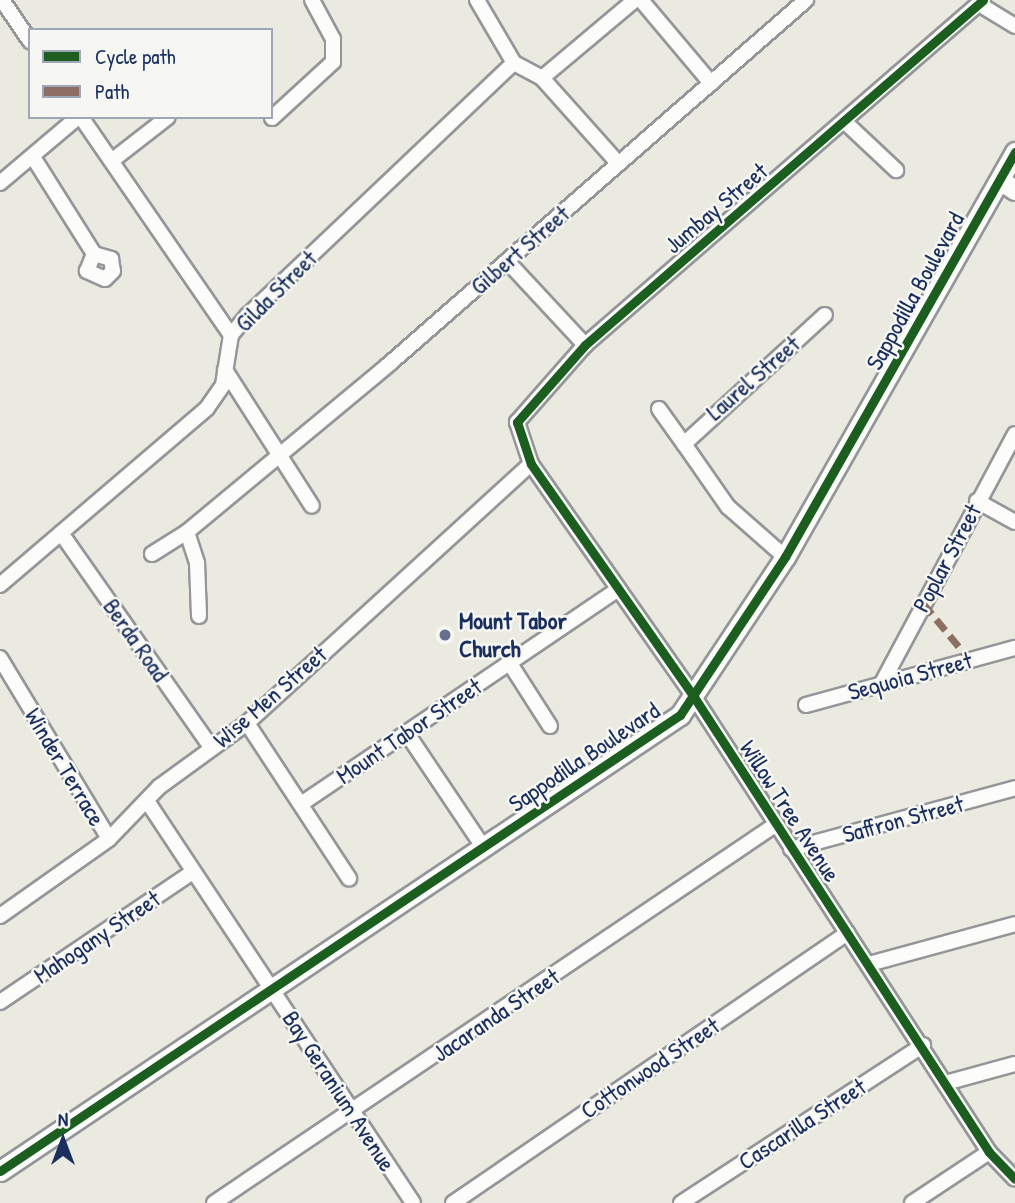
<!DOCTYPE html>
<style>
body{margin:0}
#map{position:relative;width:1015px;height:1203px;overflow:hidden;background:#ebeae0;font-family:"Patrick Hand",sans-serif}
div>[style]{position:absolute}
.roads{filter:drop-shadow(2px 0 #949699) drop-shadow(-2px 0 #949699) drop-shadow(0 2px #949699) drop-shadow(0 -2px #949699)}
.minor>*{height:14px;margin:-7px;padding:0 7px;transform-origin:7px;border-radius:7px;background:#fcfcfa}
.tertiary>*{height:19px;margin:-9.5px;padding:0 9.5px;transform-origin:9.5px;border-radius:9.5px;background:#fcfcfa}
.quiet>*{height:7px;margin-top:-3.5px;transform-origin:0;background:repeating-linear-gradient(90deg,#8d6e63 0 14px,transparent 0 21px)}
.cycleway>*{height:9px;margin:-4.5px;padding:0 4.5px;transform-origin:4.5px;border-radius:4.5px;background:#1b5e20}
.dots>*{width:19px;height:19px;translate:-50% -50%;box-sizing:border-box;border:4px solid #f6f6f2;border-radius:50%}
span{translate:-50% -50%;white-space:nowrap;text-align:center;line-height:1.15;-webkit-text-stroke:5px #f6f6f2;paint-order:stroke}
.street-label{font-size:24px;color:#1b2f5e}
.poi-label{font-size:24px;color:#1b2f5e;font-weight:700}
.left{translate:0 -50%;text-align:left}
.legend{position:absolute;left:28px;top:28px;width:245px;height:91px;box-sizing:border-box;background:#f6f6f2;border:2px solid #9ea6b7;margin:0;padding:9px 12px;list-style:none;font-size:21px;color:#1b2f5e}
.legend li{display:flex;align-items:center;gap:14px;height:35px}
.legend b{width:35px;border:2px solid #9ea6b7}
.north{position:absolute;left:28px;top:1105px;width:70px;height:70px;-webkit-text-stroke:5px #f6f6f2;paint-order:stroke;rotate:0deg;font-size:19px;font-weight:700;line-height:28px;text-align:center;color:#1b2f5e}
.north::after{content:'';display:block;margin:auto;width:24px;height:32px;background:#1b2f5e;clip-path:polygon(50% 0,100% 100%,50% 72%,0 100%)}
</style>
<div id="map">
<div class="roads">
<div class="minor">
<div style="left:2px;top:0;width:50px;rotate:55.7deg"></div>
<div style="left:477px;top:0;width:73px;rotate:59.6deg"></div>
<div style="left:514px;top:63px;width:32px;rotate:28deg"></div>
<div style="left:542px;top:78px;width:115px;rotate:48.2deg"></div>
<div style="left:641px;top:0;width:109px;rotate:49.9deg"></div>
<div style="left:983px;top:0;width:527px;rotate:139.08deg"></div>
<div style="left:585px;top:345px;width:103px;rotate:131.4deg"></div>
<div style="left:517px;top:422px;width:44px;rotate:71.6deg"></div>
<div style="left:531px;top:464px;width:284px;rotate:55deg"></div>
<div style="left:694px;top:697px;width:542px;rotate:57.04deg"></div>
<div style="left:989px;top:1152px;width:37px;rotate:46deg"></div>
<div style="left:979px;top:4px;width:42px;rotate:31.4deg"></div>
<div style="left:542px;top:78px;width:121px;rotate:-40deg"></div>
<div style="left:81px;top:117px;width:265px;rotate:55.5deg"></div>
<div style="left:272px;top:118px;width:83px;rotate:-42.6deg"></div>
<div style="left:333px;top:62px;width:23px;rotate:-90deg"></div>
<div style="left:333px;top:39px;width:44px;rotate:-118.3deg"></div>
<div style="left:846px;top:123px;width:69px;rotate:43.2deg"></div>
<div style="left:33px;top:157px;width:115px;rotate:57.8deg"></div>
<div style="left:94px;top:254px;width:18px;rotate:16deg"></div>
<div style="left:111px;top:259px;width:12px;rotate:81deg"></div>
<div style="left:113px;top:271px;width:11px;rotate:135deg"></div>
<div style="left:105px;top:279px;width:20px;rotate:-156deg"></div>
<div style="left:87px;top:271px;width:18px;rotate:-68deg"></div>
<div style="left:114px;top:159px;width:68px;rotate:-37.9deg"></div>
<div style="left:0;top:183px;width:102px;rotate:-40.2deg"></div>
<div style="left:507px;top:261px;width:115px;rotate:47.1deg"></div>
<div style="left:225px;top:370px;width:161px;rotate:57.4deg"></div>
<div style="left:659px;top:409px;width:43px;rotate:54.5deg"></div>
<div style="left:977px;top:501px;width:43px;rotate:28.9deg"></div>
<div style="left:187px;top:532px;width:33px;rotate:72deg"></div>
<div style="left:197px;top:563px;width:53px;rotate:87.8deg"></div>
<div style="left:61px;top:533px;width:261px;rotate:55deg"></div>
<div style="left:152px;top:554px;width:41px;rotate:-32.2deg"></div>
<div style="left:187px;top:532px;width:261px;rotate:-39.7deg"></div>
<div style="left:388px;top:365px;width:555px;rotate:-41.13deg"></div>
<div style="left:785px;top:557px;width:76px;rotate:-138.7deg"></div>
<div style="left:728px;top:507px;width:77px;rotate:-124.9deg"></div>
<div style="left:684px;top:444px;width:191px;rotate:-42.5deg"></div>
<div style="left:0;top:585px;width:272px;rotate:-40.5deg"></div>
<div style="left:207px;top:408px;width:28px;rotate:-55deg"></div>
<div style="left:223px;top:385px;width:51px;rotate:-80.9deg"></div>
<div style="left:231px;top:335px;width:26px;rotate:-50deg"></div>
<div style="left:248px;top:315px;width:366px;rotate:-43.5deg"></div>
<div style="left:0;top:658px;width:211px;rotate:58.9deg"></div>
<div style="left:509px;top:662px;width:76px;rotate:57.4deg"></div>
<div style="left:882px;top:683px;width:282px;rotate:-61.9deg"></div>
<div style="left:806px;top:705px;width:217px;rotate:-15.3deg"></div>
<div style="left:247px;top:723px;width:186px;rotate:56.7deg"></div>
<div style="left:408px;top:735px;width:136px;rotate:56.1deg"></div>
<div style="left:304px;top:802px;width:378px;rotate:-34.1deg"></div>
<div style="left:149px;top:804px;width:478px;rotate:56.5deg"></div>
<div style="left:791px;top:849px;width:232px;rotate:-15.2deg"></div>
<div style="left:0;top:916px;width:133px;rotate:-35.2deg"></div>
<div style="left:109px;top:839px;width:72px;rotate:-46.1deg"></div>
<div style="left:159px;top:787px;width:109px;rotate:-36deg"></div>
<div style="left:247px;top:723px;width:384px;rotate:-42.4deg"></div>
<div style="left:869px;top:964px;width:151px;rotate:-15.3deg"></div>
<div style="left:0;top:1002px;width:233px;rotate:-34deg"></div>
<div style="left:949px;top:1082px;width:68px;rotate:-15.3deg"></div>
<div style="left:214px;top:1203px;width:676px;rotate:-33.97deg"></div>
<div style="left:453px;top:1203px;width:478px;rotate:-34.4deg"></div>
<div style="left:681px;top:1203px;width:289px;rotate:-33.1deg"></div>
<div style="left:912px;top:1203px;width:92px;rotate:-33.5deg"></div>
</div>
<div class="tertiary">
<div style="left:1000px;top:180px;width:18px;rotate:34deg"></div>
<div style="left:0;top:1171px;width:819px;rotate:-33.85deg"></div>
<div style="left:680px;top:715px;width:190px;rotate:-56.4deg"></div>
<div style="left:785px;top:557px;width:466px;rotate:-60.4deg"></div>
</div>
</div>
<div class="quiet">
<div style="left:923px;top:603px;width:66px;rotate:50.5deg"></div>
</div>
<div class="cycleway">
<div style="left:983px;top:0;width:527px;rotate:139.08deg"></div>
<div style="left:585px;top:345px;width:103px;rotate:131.4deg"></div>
<div style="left:517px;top:422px;width:44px;rotate:71.6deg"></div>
<div style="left:531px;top:464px;width:284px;rotate:55deg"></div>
<div style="left:694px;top:697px;width:542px;rotate:57.04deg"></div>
<div style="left:989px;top:1152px;width:37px;rotate:46deg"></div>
<div style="left:0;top:1171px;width:819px;rotate:-33.85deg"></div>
<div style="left:680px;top:715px;width:190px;rotate:-56.4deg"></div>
<div style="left:785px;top:557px;width:466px;rotate:-60.4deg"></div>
</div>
<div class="dots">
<div style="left:445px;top:635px;background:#64708c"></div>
</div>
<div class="street-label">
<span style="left:716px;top:208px;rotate:-40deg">Jumbay Street</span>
<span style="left:520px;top:250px;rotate:-41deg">Gilbert Street</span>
<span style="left:276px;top:291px;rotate:-45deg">Gilda Street</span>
<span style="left:915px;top:291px;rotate:-61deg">Sappodilla Boulevard</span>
<span style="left:753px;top:378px;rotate:-41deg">Laurel Street</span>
<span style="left:947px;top:558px;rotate:-62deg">Poplar Street</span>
<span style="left:136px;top:640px;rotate:55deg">Berda Road</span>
<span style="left:910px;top:676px;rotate:-15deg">Sequoia Street</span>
<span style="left:270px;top:697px;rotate:-41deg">Wise Men Street</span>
<span style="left:409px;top:731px;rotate:-34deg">Mount Tabor Street</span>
<span style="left:584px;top:757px;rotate:-34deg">Sappodilla Boulevard</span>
<span style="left:65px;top:767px;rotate:59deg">Winder Terrace</span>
<span style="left:790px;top:811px;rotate:57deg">Willow Tree Avenue</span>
<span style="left:903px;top:819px;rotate:-15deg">Saffron Street</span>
<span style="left:97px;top:937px;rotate:-34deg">Mahogany Street</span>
<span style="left:496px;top:1015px;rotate:-34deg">Jacaranda Street</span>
<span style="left:650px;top:1068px;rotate:-34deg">Cottonwood Street</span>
<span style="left:339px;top:1091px;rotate:57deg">Bay Geranium Avenue</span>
<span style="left:802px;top:1124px;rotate:-33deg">Cascarilla Street</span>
</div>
<div class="poi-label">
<span class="left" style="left:459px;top:635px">Mount Tabor<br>Church</span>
</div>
<ul class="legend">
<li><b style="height:9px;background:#1b5e20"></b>Cycle path</li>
<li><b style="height:9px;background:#8d6e63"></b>Path</li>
</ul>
<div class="north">N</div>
</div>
